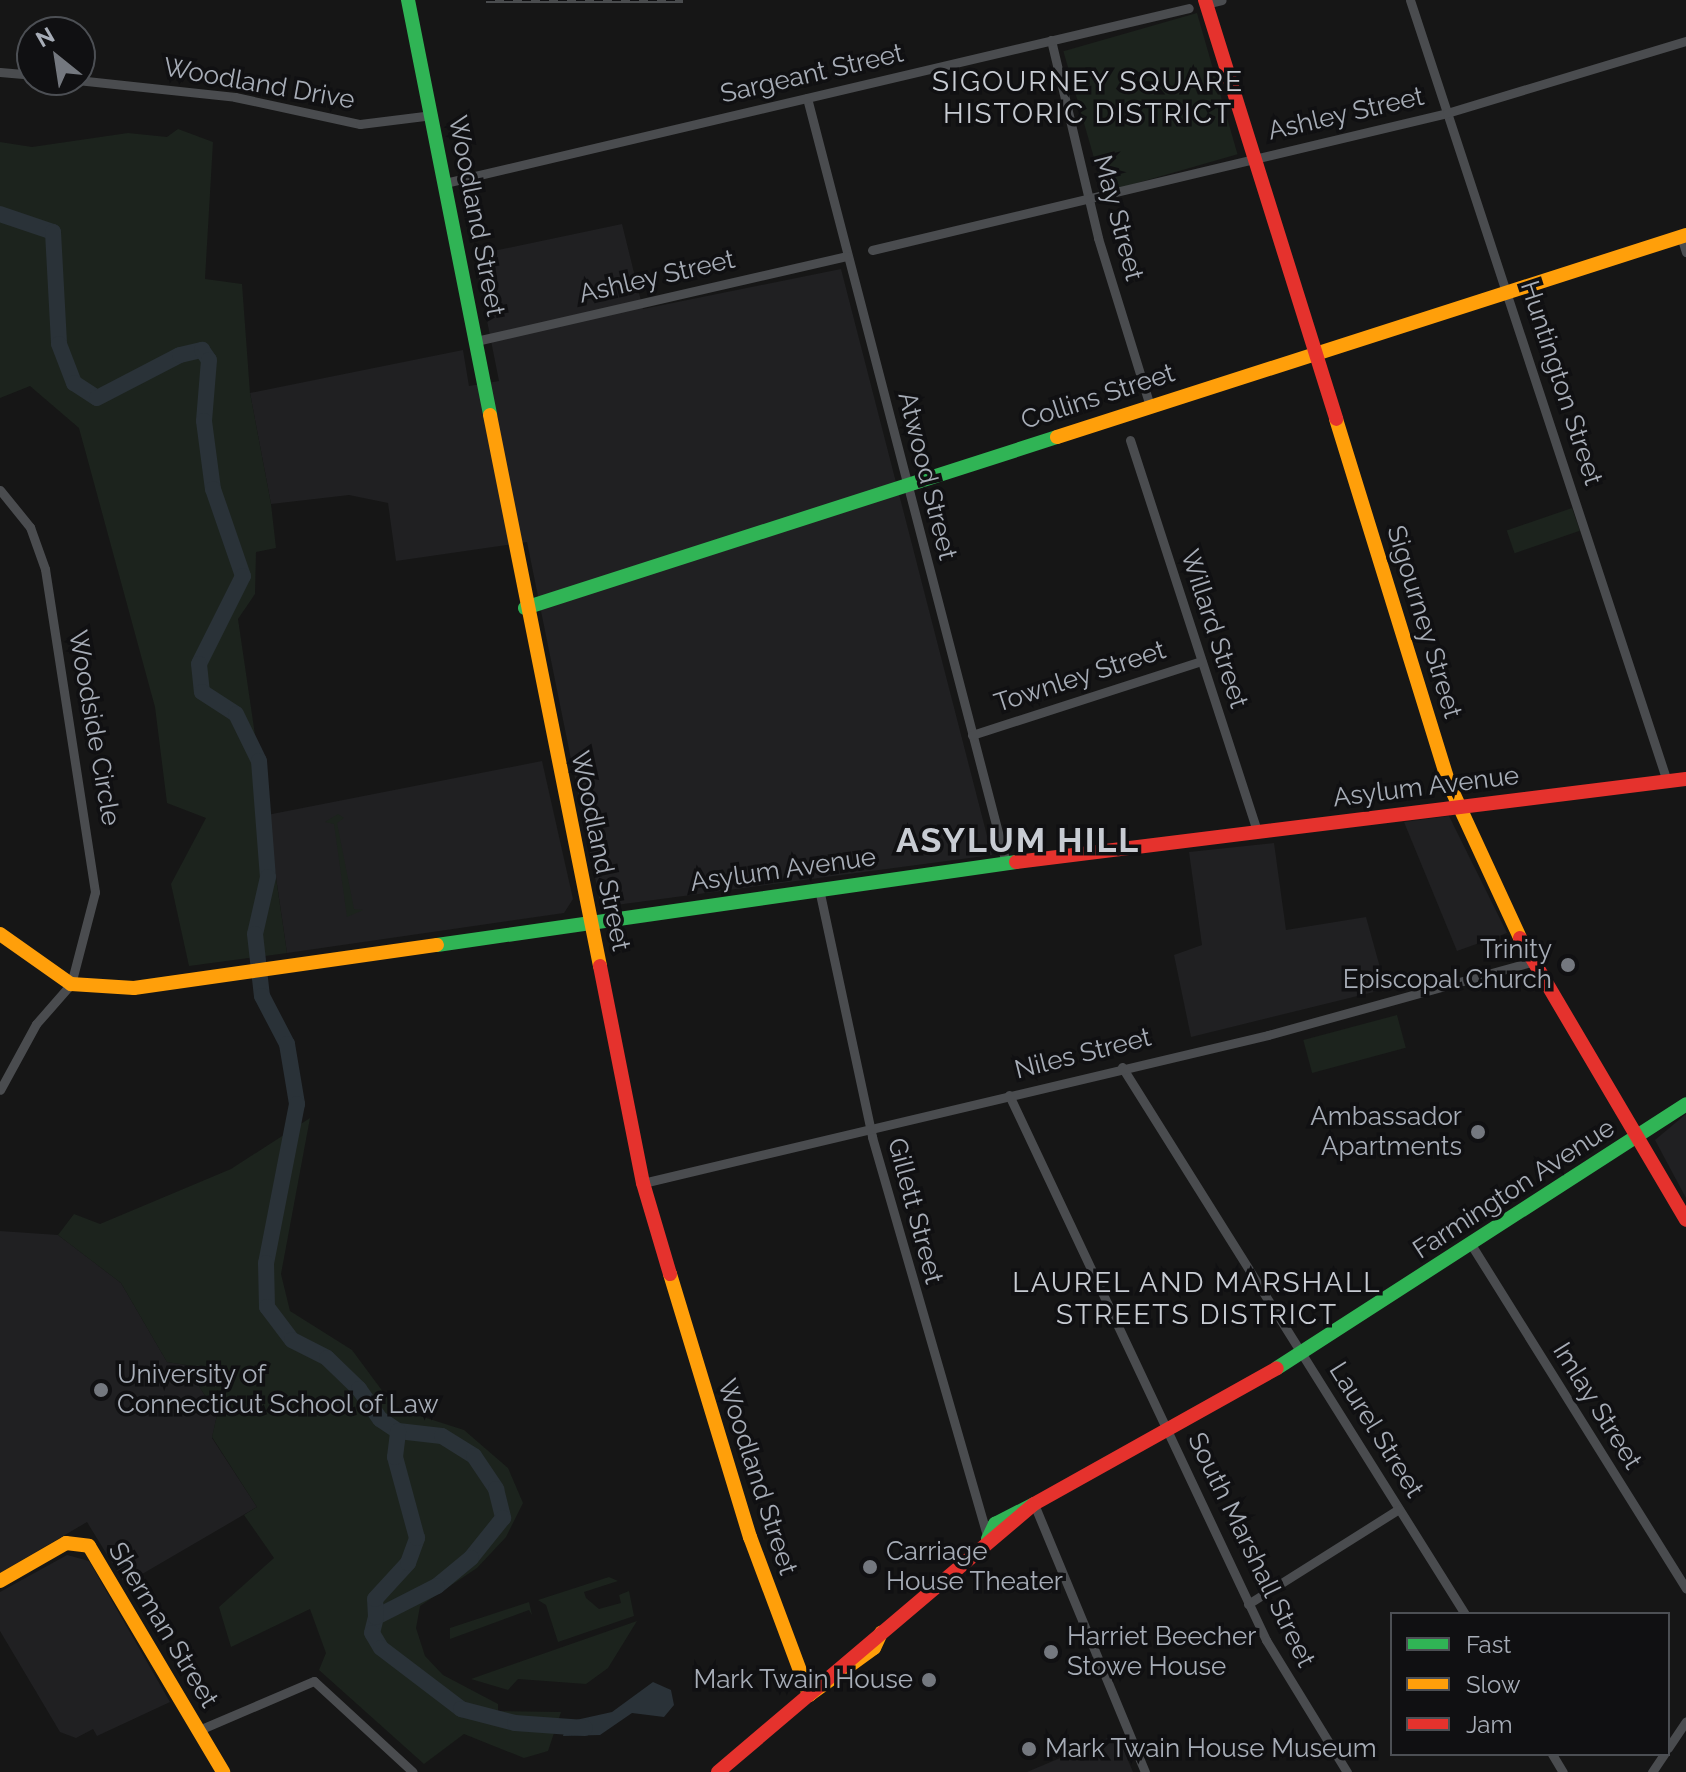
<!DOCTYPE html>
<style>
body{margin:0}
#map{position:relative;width:1686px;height:1772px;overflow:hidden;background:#161616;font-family:Raleway,sans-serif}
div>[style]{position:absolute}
.built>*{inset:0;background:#202022}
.green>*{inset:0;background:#1c231d;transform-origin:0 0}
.water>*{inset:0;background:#2a3238}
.river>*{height:16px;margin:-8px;padding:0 8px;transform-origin:8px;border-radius:8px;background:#2a3238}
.street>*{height:9px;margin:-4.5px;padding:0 4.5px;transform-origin:4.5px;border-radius:4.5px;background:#4a4c4f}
.fast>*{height:14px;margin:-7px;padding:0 7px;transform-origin:7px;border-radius:7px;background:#30b455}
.slow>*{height:14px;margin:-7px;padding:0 7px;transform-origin:7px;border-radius:7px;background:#ff9f0a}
.jam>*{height:14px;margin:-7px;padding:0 7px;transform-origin:7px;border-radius:7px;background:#e5322d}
.rail>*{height:6px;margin-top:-3px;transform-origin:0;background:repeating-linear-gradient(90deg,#101012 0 9px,#4a4c4e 0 18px);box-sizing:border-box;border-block:2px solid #4a4c4e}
.dots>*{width:22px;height:22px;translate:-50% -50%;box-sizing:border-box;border:4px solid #101012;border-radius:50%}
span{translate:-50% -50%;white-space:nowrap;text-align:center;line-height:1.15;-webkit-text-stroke:7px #101012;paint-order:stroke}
.street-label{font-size:26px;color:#a7adb7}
.poi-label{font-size:26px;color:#a7adb7}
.right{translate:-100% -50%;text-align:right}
.left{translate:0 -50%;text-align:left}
.neighbourhood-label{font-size:28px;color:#c8ccd3;letter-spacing:2px}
.district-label{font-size:34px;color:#c8ccd3;font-weight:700;letter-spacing:2px}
.legend{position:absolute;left:1390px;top:1612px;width:280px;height:144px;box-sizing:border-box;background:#101012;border:2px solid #4c4f54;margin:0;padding:10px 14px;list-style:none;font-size:24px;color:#a7adb7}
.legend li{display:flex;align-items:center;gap:16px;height:40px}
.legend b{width:40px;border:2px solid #4c4f54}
.north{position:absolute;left:16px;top:16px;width:80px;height:80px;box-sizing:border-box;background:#101012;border:2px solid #4c4f54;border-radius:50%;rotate:330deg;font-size:22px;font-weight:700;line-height:32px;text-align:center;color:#a7adb7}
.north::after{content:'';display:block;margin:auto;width:28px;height:36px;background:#74787f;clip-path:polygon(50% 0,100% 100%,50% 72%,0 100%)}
</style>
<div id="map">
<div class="built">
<div style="clip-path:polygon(622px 224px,643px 309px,841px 269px,992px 855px,601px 907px,527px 542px,396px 561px,388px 503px,349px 495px,271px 504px,250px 393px,463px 350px,469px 386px,499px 381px,474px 255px)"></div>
<div style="clip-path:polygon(542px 761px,573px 899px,564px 913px,287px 953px,267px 815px)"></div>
<div style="clip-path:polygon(1449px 816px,1507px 933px,1457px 951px,1404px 822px)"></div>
<div style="clip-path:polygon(1274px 843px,1286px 930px,1366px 917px,1386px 989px,1191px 1037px,1174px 955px,1202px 945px,1189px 852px)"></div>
<div style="clip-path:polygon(1686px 1114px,1686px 1198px,1655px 1140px)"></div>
<div style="clip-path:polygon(0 1231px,58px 1235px,121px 1283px,167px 1362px,186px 1365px,217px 1415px,212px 1438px,257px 1507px,125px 1584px,87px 1522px,0 1573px)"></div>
<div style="clip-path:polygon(67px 1555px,89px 1561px,170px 1702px,97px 1736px,93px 1729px,76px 1738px,60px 1732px,0 1631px,0 1592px)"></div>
<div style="clip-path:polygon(1117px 1734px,1133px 1772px,1027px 1772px)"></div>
</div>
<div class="green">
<div style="left:1197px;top:13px;width:147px;height:139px;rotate:74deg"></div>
<div style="clip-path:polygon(178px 129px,213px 142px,205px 279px,242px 284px,250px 393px,271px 504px,276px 548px,256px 552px,255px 594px,238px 619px,287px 953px,189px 966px,171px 884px,206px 818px,167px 803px,155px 707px,79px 428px,30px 386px,0 398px,0 142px,32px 147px,128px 133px,167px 137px)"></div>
<div style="left:1572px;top:508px;width:24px;height:69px;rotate:71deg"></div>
<div style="clip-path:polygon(338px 814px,344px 818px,337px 823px,354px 909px,363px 910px,347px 917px,334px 824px,325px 822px)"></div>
<div style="left:1397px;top:1015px;width:34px;height:97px;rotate:75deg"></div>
<div style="clip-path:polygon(310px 1118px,281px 1274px,290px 1311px,352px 1350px,395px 1408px,464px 1430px,508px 1468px,523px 1503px,506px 1537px,477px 1568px,420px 1606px,416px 1628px,425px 1656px,443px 1675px,498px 1704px,498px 1711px,561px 1712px,548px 1751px,524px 1758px,464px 1734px,424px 1764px,319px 1670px,326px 1653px,310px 1609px,231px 1647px,219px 1607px,274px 1558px,244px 1515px,257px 1507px,212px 1437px,217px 1415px,186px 1365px,167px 1362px,121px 1283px,58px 1235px,74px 1214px,100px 1224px,231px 1169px)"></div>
<div style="clip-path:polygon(609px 1577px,618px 1581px,584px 1592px,586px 1598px,599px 1609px,621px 1603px,619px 1595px,629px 1591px,634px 1616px,558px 1642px,546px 1605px,538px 1600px)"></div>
<div style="clip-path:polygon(529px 1602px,532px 1615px,529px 1610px,450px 1639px,450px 1628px)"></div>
<div style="clip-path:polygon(637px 1621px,608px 1668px,586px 1684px,518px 1679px,508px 1690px,471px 1679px)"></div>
</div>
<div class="water">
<div style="clip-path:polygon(653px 1682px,671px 1690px,674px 1705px,664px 1717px,632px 1713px,600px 1735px,563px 1736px,567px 1722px,612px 1712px)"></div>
</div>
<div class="river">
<div style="left:0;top:214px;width:56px;rotate:18.8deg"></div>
<div style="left:53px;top:232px;width:112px;rotate:86.9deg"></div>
<div style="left:59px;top:344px;width:42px;rotate:69deg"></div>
<div style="left:74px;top:383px;width:27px;rotate:33deg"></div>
<div style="left:97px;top:398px;width:93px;rotate:-27.4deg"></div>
<div style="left:180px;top:355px;width:23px;rotate:-13deg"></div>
<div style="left:202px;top:350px;width:12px;rotate:55deg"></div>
<div style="left:209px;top:360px;width:61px;rotate:94.7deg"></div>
<div style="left:204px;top:421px;width:69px;rotate:82.5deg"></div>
<div style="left:213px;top:489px;width:92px;rotate:71deg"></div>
<div style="left:243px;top:576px;width:98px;rotate:116.6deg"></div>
<div style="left:199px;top:664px;width:28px;rotate:84deg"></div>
<div style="left:202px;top:692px;width:40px;rotate:32.9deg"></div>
<div style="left:236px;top:714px;width:52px;rotate:63.9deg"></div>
<div style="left:259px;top:761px;width:116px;rotate:85.6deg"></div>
<div style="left:268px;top:877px;width:58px;rotate:102.8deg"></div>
<div style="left:255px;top:934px;width:62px;rotate:83.6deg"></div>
<div style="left:262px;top:996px;width:54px;rotate:62.5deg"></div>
<div style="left:287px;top:1044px;width:61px;rotate:80.5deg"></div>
<div style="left:297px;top:1104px;width:162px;rotate:101deg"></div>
<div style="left:266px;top:1263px;width:44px;rotate:88.7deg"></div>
<div style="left:267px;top:1307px;width:41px;rotate:52.9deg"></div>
<div style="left:292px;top:1340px;width:39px;rotate:27deg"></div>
<div style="left:327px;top:1358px;width:45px;rotate:44.1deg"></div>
<div style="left:359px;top:1389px;width:37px;rotate:55deg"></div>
<div style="left:380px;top:1419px;width:22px;rotate:34deg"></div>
<div style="left:398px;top:1431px;width:44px;rotate:6.5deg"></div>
<div style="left:442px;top:1436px;width:38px;rotate:32deg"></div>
<div style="left:474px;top:1456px;width:40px;rotate:56deg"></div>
<div style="left:496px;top:1489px;width:30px;rotate:76deg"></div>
<div style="left:503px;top:1518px;width:51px;rotate:128.7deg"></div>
<div style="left:471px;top:1558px;width:44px;rotate:140.5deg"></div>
<div style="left:437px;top:1586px;width:68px;rotate:153.1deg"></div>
<div style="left:376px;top:1617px;width:16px;rotate:104deg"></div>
<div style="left:372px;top:1633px;width:17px;rotate:59deg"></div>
<div style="left:381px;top:1648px;width:101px;rotate:37.3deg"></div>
<div style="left:461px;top:1709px;width:56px;rotate:14.5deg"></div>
<div style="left:515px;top:1723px;width:70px;rotate:4.1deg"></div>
<div style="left:376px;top:1617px;width:18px;rotate:-93deg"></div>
<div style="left:375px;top:1599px;width:49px;rotate:-47.5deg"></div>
<div style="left:408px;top:1563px;width:27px;rotate:-70deg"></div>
<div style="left:417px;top:1538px;width:84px;rotate:-105.2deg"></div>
<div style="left:395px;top:1457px;width:26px;rotate:-83deg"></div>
</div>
<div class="street">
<div style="left:1410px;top:0;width:822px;rotate:71.79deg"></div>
<div style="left:1206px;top:4px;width:16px;rotate:-14deg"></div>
<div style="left:1051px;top:40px;width:204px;rotate:76.6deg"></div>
<div style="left:1098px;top:238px;width:176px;rotate:72.8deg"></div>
<div style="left:0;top:72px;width:32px;rotate:5deg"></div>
<div style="left:77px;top:80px;width:159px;rotate:6.1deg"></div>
<div style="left:235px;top:97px;width:128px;rotate:12.2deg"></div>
<div style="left:360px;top:124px;width:73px;rotate:-7.1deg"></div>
<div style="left:807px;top:98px;width:790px;rotate:75.42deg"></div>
<div style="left:445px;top:183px;width:764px;rotate:-13.24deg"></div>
<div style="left:1681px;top:236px;width:17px;rotate:73deg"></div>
<div style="left:872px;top:250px;width:591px;rotate:-13.4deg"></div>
<div style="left:1447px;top:113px;width:250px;rotate:-16.8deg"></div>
<div style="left:476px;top:341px;width:381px;rotate:-12.9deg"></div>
<div style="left:1130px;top:440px;width:412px;rotate:72deg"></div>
<div style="left:0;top:490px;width:48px;rotate:51deg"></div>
<div style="left:30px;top:527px;width:45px;rotate:70.3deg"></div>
<div style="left:45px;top:569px;width:327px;rotate:81.2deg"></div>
<div style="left:95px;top:892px;width:95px;rotate:104.6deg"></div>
<div style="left:71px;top:984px;width:53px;rotate:131.2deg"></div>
<div style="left:36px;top:1024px;width:75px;rotate:118.6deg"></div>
<div style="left:972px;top:735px;width:241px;rotate:-17.9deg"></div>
<div style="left:819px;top:889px;width:254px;rotate:77.9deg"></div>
<div style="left:872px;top:1137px;width:418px;rotate:73.9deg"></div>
<div style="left:1122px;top:1067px;width:646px;rotate:57.91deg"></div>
<div style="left:1009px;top:1095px;width:603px;rotate:64.75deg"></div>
<div style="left:1266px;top:1640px;width:155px;rotate:58.5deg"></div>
<div style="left:643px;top:1183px;width:642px;rotate:-13.32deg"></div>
<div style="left:1268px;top:1035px;width:274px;rotate:-15.5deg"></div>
<div style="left:1472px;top:1246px;width:404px;rotate:58deg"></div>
<div style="left:1034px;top:1504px;width:290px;rotate:67.5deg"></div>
<div style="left:1248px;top:1604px;width:178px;rotate:-32.2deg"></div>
<div style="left:199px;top:1730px;width:125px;rotate:-23.1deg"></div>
<div style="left:314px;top:1681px;width:134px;rotate:42.6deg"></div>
<div style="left:1668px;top:1748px;width:32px;rotate:-56deg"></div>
<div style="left:1552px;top:1754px;width:21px;rotate:59deg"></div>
<div style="left:1652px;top:1772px;width:22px;rotate:-56deg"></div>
</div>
<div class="fast">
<div style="left:408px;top:0;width:423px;rotate:78.8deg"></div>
<div style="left:525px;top:608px;width:559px;rotate:-17.82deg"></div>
<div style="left:437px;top:945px;width:585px;rotate:-8.16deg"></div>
<div style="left:1277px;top:1368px;width:487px;rotate:-32.8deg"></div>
<div style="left:988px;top:1539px;width:17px;rotate:-65deg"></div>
<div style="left:995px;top:1524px;width:44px;rotate:-27.1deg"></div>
</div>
<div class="slow">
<div style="left:490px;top:415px;width:562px;rotate:78.71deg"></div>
<div style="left:1336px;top:419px;width:382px;rotate:72.8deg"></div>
<div style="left:1449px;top:784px;width:170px;rotate:65.2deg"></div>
<div style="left:1057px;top:437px;width:661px;rotate:-17.8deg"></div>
<div style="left:0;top:934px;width:87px;rotate:35.2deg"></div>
<div style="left:71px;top:984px;width:63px;rotate:3.6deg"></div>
<div style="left:134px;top:988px;width:306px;rotate:-8.1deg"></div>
<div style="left:670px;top:1274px;width:275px;rotate:73.1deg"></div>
<div style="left:750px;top:1537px;width:169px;rotate:69.5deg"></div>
<div style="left:0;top:1581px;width:76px;rotate:-29.9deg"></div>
<div style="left:66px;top:1543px;width:23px;rotate:7deg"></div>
<div style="left:89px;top:1546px;width:263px;rotate:59.3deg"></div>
<div style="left:809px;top:1695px;width:80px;rotate:-35.9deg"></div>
<div style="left:874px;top:1648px;width:17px;rotate:-65deg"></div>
</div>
<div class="jam">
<div style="left:1205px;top:0;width:439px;rotate:72.6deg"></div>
<div style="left:1016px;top:862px;width:675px;rotate:-7.06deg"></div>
<div style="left:1520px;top:938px;width:327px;rotate:59.5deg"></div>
<div style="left:600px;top:966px;width:221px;rotate:78.8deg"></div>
<div style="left:643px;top:1183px;width:95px;rotate:73.5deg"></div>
<div style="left:718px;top:1772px;width:414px;rotate:-40.3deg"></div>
<div style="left:1034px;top:1504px;width:278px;rotate:-29.2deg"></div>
</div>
<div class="rail">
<div style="left:486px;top:0;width:197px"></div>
</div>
<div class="dots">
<div style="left:1568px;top:965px;background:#74787f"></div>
<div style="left:1478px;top:1132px;background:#74787f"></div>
<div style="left:101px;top:1390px;background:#74787f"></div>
<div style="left:870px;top:1567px;background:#74787f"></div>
<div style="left:1051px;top:1652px;background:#74787f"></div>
<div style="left:929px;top:1680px;background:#74787f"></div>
<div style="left:1029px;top:1749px;background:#74787f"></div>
</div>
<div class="street-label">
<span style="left:812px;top:74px;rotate:-13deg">Sargeant Street</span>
<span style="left:259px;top:84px;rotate:10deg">Woodland Drive</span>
<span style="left:1346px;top:114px;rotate:-13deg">Ashley Street</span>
<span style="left:476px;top:216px;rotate:79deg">Woodland Street</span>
<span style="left:1118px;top:218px;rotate:75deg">May Street</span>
<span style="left:657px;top:277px;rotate:-13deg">Ashley Street</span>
<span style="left:1561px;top:383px;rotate:72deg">Huntington Street</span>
<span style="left:1098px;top:397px;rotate:-18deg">Collins Street</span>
<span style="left:927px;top:476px;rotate:76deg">Atwood Street</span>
<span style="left:1424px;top:622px;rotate:73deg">Sigourney Street</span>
<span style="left:1214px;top:629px;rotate:72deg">Willard Street</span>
<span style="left:1080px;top:677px;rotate:-18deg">Townley Street</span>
<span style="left:94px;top:728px;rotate:80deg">Woodside Circle</span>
<span style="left:1426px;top:787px;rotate:-7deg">Asylum Avenue</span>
<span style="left:600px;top:851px;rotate:78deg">Woodland Street</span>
<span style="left:783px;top:870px;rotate:-8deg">Asylum Avenue</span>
<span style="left:1083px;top:1054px;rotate:-14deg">Niles Street</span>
<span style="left:1514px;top:1189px;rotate:-33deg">Farmington Avenue</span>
<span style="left:915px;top:1211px;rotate:75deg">Gillett Street</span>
<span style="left:1597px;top:1406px;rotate:58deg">Imlay Street</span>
<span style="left:1376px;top:1430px;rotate:58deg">Laurel Street</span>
<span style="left:757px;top:1477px;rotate:72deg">Woodland Street</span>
<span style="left:1251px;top:1550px;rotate:64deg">South Marshall Street</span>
<span style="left:163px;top:1625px;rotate:59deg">Sherman Street</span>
</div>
<div class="poi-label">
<span class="right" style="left:1552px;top:965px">Trinity<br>Episcopal Church</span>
<span class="right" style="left:1462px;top:1132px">Ambassador<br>Apartments</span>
<span class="left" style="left:117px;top:1390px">University of<br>Connecticut School of Law</span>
<span class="left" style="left:886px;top:1567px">Carriage<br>House Theater</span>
<span class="left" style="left:1067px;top:1652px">Harriet Beecher<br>Stowe House</span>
<span class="right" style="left:913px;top:1680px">Mark Twain House</span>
<span class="left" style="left:1045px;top:1749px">Mark Twain House Museum</span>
</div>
<div class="neighbourhood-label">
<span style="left:1088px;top:98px">SIGOURNEY SQUARE<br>HISTORIC DISTRICT</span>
<span style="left:1197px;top:1299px">LAUREL AND MARSHALL<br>STREETS DISTRICT</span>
</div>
<div class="district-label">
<span style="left:1018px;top:841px">ASYLUM HILL</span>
</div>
<ul class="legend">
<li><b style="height:10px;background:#30b455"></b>Fast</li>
<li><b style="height:10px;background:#ff9f0a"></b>Slow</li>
<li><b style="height:10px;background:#e5322d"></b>Jam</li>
</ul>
<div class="north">N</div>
</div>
